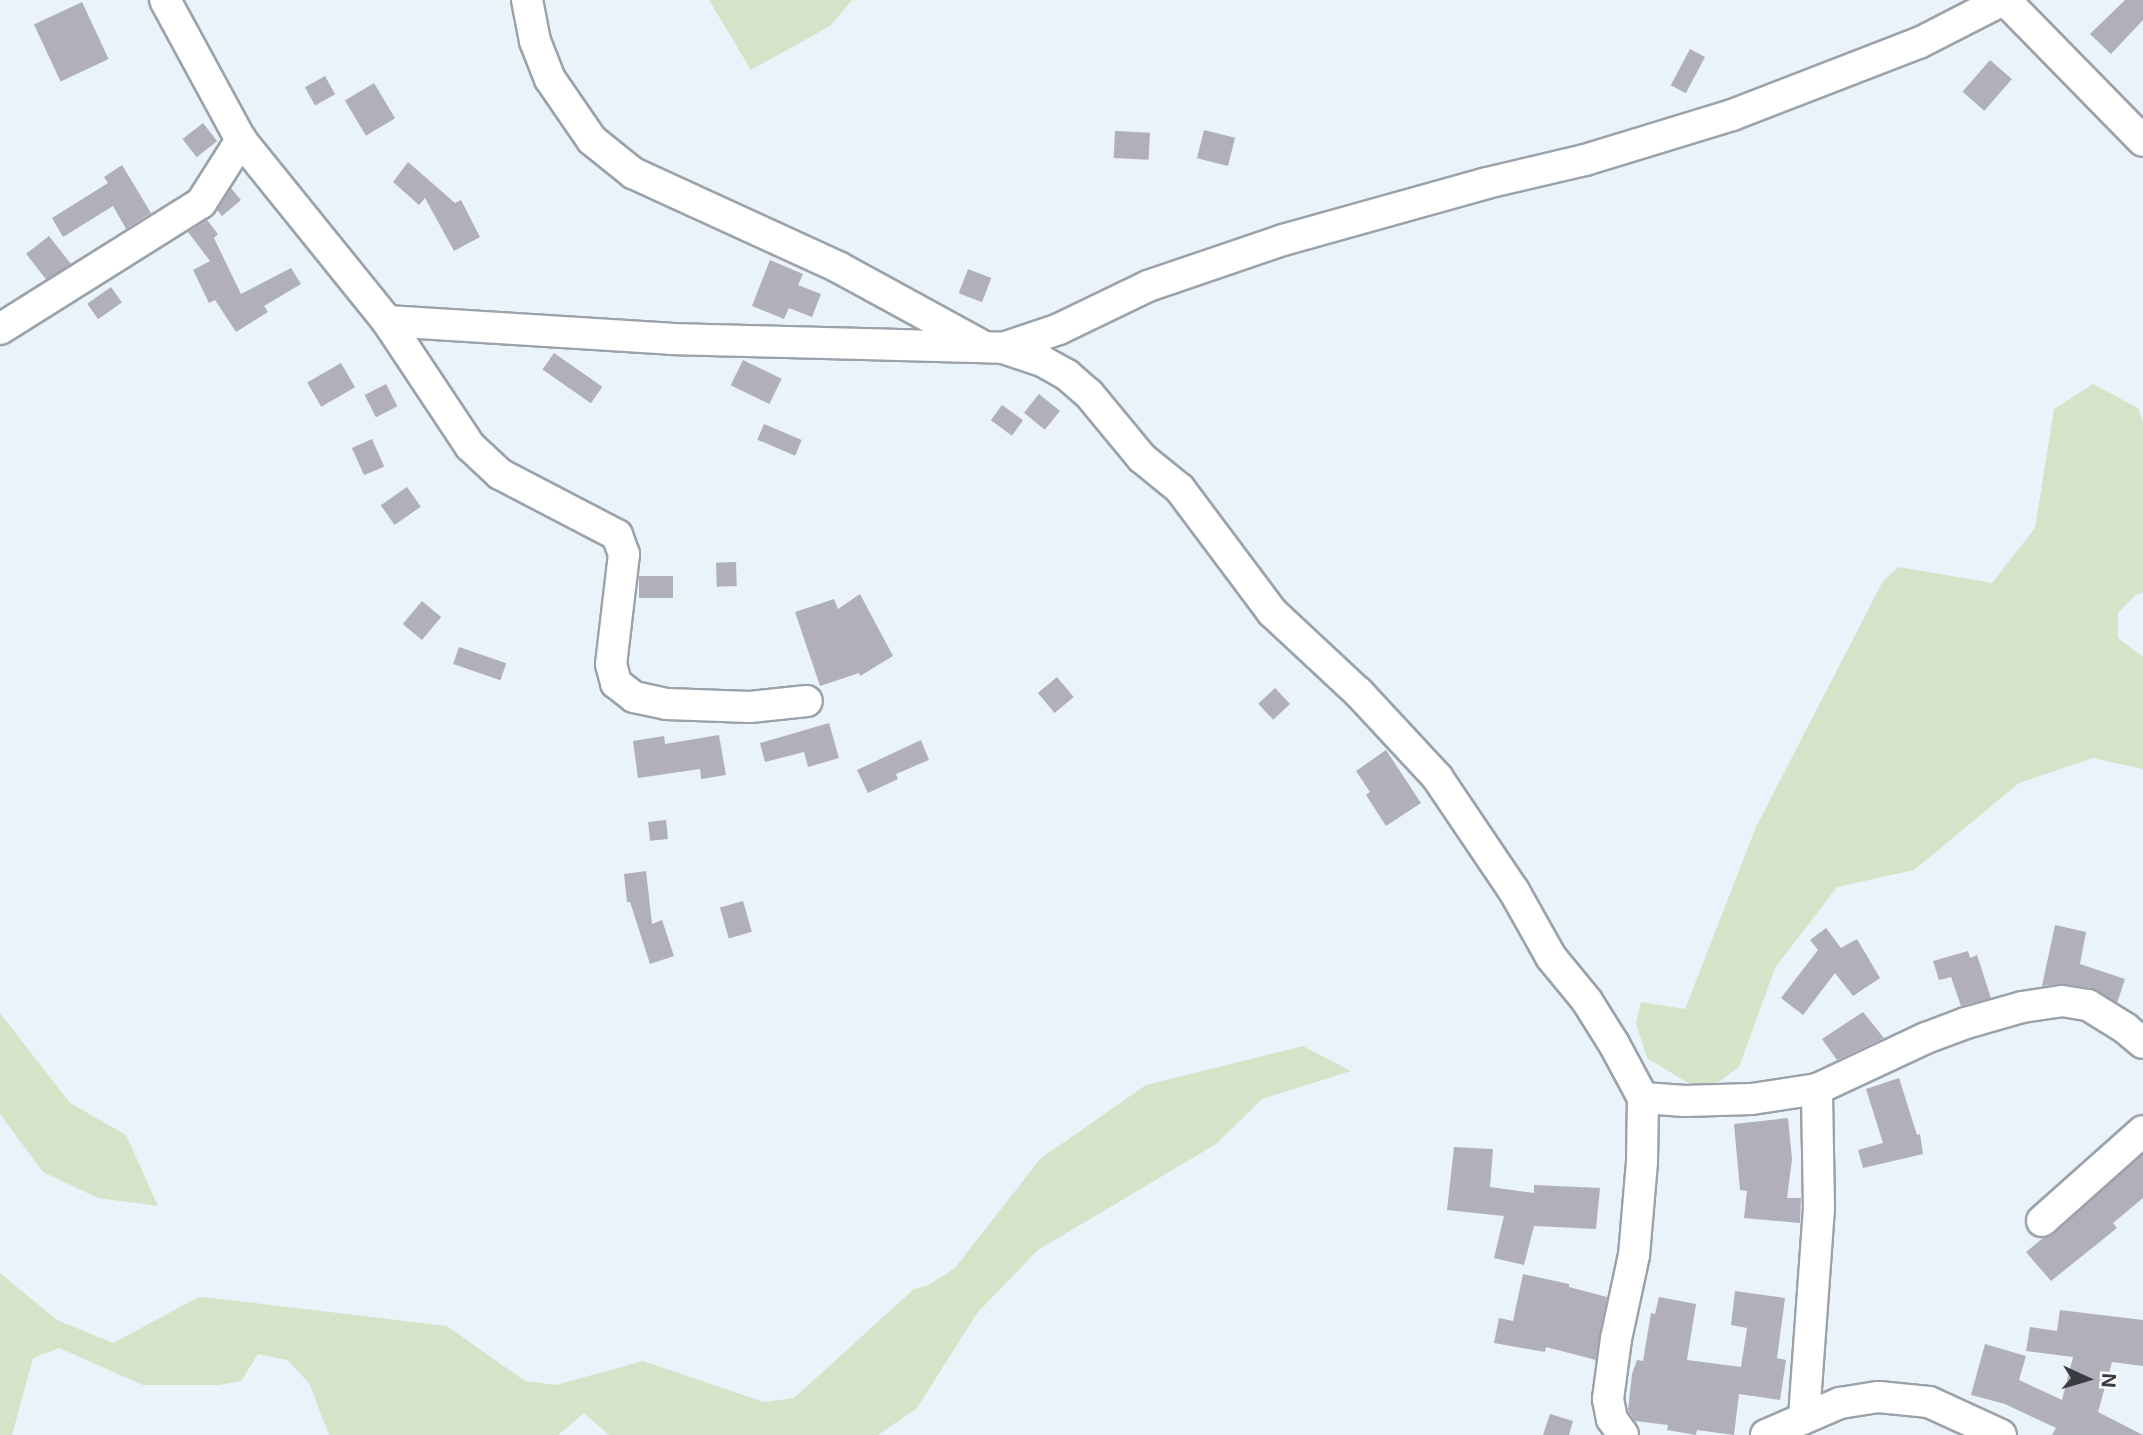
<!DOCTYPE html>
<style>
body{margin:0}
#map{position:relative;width:2143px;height:1435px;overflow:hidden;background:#eaf2fa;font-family:Inter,sans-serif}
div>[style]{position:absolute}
.green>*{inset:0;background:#d4e4c8}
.building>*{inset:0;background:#b1b0ba;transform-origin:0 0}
.roads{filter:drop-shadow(2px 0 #9ba2aa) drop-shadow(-2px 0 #9ba2aa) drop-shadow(0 2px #9ba2aa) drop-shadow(0 -2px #9ba2aa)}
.minor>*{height:30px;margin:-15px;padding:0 15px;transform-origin:15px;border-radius:15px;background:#fff}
span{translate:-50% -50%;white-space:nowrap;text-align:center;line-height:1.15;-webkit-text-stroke:5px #fff;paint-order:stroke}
.north{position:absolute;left:2052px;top:1344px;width:70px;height:70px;-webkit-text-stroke:5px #fff;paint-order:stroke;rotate:94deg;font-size:19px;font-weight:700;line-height:28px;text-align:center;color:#393c40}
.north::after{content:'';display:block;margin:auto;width:24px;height:32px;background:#393c40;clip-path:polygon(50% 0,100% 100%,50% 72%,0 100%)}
</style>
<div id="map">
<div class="green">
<div style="clip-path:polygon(709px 0,852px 0,830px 26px,751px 70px)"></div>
<div style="clip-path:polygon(2093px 384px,2138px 408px,2143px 422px,2143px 593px,2137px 594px,2118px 613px,2118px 638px,2143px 657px,2143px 769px,2093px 758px,2019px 783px,1914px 870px,1837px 887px,1775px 968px,1739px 1067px,1717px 1083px,1693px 1086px,1647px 1058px,1636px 1023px,1641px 1002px,1685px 1009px,1756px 827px,1883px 581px,1899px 567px,1992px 583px,2035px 528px,2054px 409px)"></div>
<div style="clip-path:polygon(0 1013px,70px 1103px,126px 1135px,158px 1206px,98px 1198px,43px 1172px,0 1114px)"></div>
<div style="clip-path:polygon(1303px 1046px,1351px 1071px,1262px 1099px,1216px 1144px,1038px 1250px,977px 1313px,917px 1408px,878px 1435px,609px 1435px,584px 1413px,558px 1435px,329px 1435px,309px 1383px,287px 1360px,258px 1354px,241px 1381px,219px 1385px,143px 1385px,59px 1348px,33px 1358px,12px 1435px,0 1435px,0 1273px,57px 1320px,113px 1343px,199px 1297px,229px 1300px,447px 1326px,525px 1381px,556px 1385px,643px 1361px,764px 1402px,794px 1398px,914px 1289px,927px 1286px,955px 1268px,1040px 1159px,1146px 1085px)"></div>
</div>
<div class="building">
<div style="clip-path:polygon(2125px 0,2143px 0,2143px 20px,2111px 54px,2090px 34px)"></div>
<div style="left:82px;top:2px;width:63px;height:53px;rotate:65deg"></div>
<div style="left:1690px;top:49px;width:17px;height:41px;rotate:28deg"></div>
<div style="left:1990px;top:60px;width:29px;height:42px;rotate:41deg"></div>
<div style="left:325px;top:76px;width:21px;height:23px;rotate:61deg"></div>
<div style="left:374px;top:83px;width:41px;height:34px;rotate:59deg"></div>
<div style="left:203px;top:123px;width:23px;height:26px;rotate:52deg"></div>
<div style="left:1204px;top:130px;width:32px;height:29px;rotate:14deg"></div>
<div style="left:1115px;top:131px;width:35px;height:27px;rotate:3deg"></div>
<div style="clip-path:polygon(408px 162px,455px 203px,461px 200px,480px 237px,454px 251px,425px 198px,419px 205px,393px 182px)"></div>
<div style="clip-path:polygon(122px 165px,151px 213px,126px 229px,113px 206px,63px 237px,52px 218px,108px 183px,104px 177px)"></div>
<div style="clip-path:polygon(231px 188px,241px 200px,222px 216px,217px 210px)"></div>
<div style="clip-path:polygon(207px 220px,218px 234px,214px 238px,241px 294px,291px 268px,301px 284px,264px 306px,268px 312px,236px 332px,215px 300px,209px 303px,193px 270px,210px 261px,188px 232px)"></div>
<div style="left:49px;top:236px;width:36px;height:29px;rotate:52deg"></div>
<div style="clip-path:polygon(770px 260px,803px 274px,798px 285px,821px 294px,812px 317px,789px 308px,784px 319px,752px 306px)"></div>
<div style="left:968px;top:269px;width:25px;height:26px;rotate:21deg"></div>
<div style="left:111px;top:287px;width:19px;height:29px;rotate:55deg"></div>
<div style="left:554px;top:353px;width:59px;height:20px;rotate:35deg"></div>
<div style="left:743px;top:360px;width:43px;height:28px;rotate:26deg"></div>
<div style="left:341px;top:363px;width:28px;height:39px;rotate:60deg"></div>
<div style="left:386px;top:384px;width:25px;height:24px;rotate:63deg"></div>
<div style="left:1039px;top:394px;width:27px;height:24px;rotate:39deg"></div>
<div style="left:1002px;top:405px;width:26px;height:19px;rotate:36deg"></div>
<div style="left:764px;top:424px;width:41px;height:17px;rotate:23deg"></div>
<div style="left:372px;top:439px;width:30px;height:22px;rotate:66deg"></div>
<div style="left:407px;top:487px;width:24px;height:32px;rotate:55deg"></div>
<div style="left:736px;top:562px;width:24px;height:20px;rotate:88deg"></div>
<div style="left:639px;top:576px;width:34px;height:22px"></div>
<div style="clip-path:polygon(860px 594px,893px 656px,860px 676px,859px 673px,820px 686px,795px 612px,834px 599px,838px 609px)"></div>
<div style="left:422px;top:601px;width:25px;height:30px;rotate:40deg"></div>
<div style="left:459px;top:647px;width:50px;height:18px;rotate:19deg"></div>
<div style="left:1057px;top:677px;width:26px;height:25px;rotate:50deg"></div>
<div style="left:1275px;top:688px;width:22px;height:23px;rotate:47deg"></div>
<div style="clip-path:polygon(829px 723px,839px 758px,808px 767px,804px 752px,765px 762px,760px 743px)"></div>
<div style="clip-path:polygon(719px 735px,726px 775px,701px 779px,700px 769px,638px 778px,633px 741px,664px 736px,665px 744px)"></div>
<div style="clip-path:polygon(921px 740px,929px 760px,896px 774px,898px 779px,868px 793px,857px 770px)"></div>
<div style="clip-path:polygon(1386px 750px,1421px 803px,1386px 826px,1366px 795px,1370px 792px,1356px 771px)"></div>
<div style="left:666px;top:820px;width:19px;height:18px;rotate:84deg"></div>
<div style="clip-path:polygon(646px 871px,652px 924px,662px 920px,674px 956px,650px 964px,630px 902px,627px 902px,624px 874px)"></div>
<div style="left:743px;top:901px;width:32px;height:24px;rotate:74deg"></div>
<div style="clip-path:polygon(2055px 925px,2086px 932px,2080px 964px,2125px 979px,2117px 1003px,2091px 988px,2064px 984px,2042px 986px)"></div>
<div style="clip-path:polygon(1826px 928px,1841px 948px,1857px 939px,1880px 978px,1853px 996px,1835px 973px,1803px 1015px,1781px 998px,1818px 950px,1810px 940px)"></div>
<div style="clip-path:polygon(1968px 951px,1970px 958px,1977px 955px,1991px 998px,1961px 1006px,1951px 977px,1939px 980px,1933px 961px)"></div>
<div style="clip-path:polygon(1863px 1012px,1884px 1038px,1837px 1060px,1822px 1039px)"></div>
<div style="clip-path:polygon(1899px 1078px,1917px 1135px,1920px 1134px,1923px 1154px,1863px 1168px,1858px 1150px,1883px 1143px,1866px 1089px)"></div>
<div style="clip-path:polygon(1788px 1118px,1792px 1159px,1787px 1198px,1801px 1198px,1800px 1223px,1744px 1218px,1747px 1191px,1740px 1190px,1734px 1124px)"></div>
<div style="clip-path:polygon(1454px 1147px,1493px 1149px,1490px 1187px,1534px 1193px,1534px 1185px,1600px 1188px,1596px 1229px,1534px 1226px,1524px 1265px,1494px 1258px,1504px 1216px,1447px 1210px)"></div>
<div style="clip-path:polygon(2143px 1154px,2143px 1198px,2113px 1223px,2117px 1228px,2051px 1281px,2026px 1252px,2043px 1238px,2054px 1234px)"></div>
<div style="clip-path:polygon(1523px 1274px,1569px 1284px,1569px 1287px,1607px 1297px,1596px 1360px,1546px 1347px,1545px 1352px,1494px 1343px,1499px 1318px,1513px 1321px)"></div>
<div style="clip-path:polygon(1735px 1291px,1785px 1298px,1777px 1358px,1786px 1360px,1780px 1400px,1739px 1394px,1734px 1435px,1697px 1430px,1696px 1435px,1667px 1430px,1668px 1425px,1635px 1421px,1628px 1410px,1632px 1374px,1637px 1360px,1643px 1361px,1651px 1313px,1655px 1314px,1659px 1297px,1696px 1304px,1687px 1360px,1741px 1367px,1747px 1328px,1731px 1325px)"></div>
<div style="clip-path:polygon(2060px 1310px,2143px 1320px,2143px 1366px,2112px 1362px,2098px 1412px,2143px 1435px,2052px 1435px,2056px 1428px,2005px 1404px,1971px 1395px,1985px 1344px,2026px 1356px,2019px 1380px,2062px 1400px,2073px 1357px,2026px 1351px,2030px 1327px,2057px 1331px)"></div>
<div style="clip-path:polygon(1550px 1414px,1573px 1421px,1569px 1435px,1543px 1435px)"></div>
</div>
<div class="roads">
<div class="minor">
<div style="left:165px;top:0;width:159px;rotate:61.5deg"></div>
<div style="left:241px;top:140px;width:233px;rotate:51.1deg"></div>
<div style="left:387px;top:321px;width:284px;rotate:3.6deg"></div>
<div style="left:670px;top:339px;width:333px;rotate:1.5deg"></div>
<div style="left:1003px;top:348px;width:59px;rotate:-18.7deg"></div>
<div style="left:1059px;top:329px;width:99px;rotate:-25.8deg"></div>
<div style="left:1148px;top:286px;width:143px;rotate:-18.8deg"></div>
<div style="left:1283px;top:240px;width:212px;rotate:-15.6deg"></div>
<div style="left:1487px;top:183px;width:101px;rotate:-13.2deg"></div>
<div style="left:1585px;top:160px;width:154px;rotate:-17deg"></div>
<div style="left:1732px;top:115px;width:200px;rotate:-21.1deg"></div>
<div style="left:1919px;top:43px;width:94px;rotate:-27.1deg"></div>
<div style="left:527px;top:0;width:42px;rotate:79deg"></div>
<div style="left:535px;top:41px;width:41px;rotate:68.5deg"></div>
<div style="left:550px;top:79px;width:74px;rotate:55.5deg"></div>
<div style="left:592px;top:140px;width:53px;rotate:38.8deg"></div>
<div style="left:633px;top:173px;width:226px;rotate:24.6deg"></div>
<div style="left:838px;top:267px;width:161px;rotate:28.6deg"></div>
<div style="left:2005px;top:0;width:197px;rotate:45.6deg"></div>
<div style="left:387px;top:321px;width:150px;rotate:56.4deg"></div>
<div style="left:470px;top:446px;width:41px;rotate:43deg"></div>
<div style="left:500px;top:474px;width:132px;rotate:27.5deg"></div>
<div style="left:617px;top:535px;width:20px;rotate:70deg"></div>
<div style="left:624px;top:554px;width:111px;rotate:96.7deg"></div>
<div style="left:611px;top:664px;width:20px;rotate:75deg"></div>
<div style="left:616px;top:683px;width:23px;rotate:38deg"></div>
<div style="left:634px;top:697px;width:34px;rotate:12deg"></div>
<div style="left:667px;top:704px;width:83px;rotate:2.1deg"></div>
<div style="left:750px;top:707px;width:57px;rotate:-6deg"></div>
<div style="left:0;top:329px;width:237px;rotate:-32.1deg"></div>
<div style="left:201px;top:203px;width:75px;rotate:-57.6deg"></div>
<div style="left:1003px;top:348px;width:41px;rotate:18.4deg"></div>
<div style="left:1042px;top:361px;width:29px;rotate:29deg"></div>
<div style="left:1067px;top:375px;width:29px;rotate:41deg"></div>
<div style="left:1089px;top:394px;width:83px;rotate:50.4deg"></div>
<div style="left:1142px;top:458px;width:49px;rotate:39.2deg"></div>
<div style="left:1180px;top:489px;width:154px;rotate:53.2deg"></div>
<div style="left:1272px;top:612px;width:119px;rotate:43deg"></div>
<div style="left:1359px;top:693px;width:115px;rotate:47.1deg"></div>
<div style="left:1437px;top:777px;width:138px;rotate:56deg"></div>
<div style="left:1514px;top:891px;width:76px;rotate:60.7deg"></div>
<div style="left:1551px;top:957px;width:57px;rotate:50.7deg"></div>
<div style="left:1587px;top:1001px;width:51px;rotate:57.9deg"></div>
<div style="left:1614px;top:1044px;width:61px;rotate:61.8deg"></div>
<div style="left:1643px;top:1098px;width:64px;rotate:90.9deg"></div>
<div style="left:1642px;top:1162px;width:93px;rotate:94.9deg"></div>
<div style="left:1634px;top:1255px;width:86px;rotate:102.1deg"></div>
<div style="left:1616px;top:1339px;width:61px;rotate:97.6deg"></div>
<div style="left:1608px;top:1399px;width:20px;rotate:79deg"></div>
<div style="left:1612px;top:1419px;width:19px;rotate:55deg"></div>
<div style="left:1643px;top:1098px;width:42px;rotate:4.1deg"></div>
<div style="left:1685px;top:1101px;width:67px;rotate:-1.7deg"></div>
<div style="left:1752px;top:1099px;width:66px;rotate:-8.7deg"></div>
<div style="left:1817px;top:1089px;width:120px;rotate:-25.1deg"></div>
<div style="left:1926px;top:1038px;width:43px;rotate:-20.6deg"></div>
<div style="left:1966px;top:1023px;width:58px;rotate:-15.9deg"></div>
<div style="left:2022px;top:1007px;width:40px;rotate:-8.5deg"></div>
<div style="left:2062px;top:1001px;width:26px;rotate:9deg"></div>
<div style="left:2088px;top:1005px;width:44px;rotate:31.9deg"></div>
<div style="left:2125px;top:1028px;width:23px;rotate:40deg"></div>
<div style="left:2042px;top:1221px;width:135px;rotate:-41.7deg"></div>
<div style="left:1804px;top:1417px;width:209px;rotate:-85.9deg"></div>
<div style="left:1819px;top:1209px;width:120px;rotate:-91deg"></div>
<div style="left:1766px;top:1435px;width:81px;rotate:-23.4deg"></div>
<div style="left:1840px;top:1403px;width:39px;rotate:-9deg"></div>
<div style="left:1879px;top:1397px;width:50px;rotate:5.7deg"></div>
<div style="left:1929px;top:1402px;width:79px;rotate:24.6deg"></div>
</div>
</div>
<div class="north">N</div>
</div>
